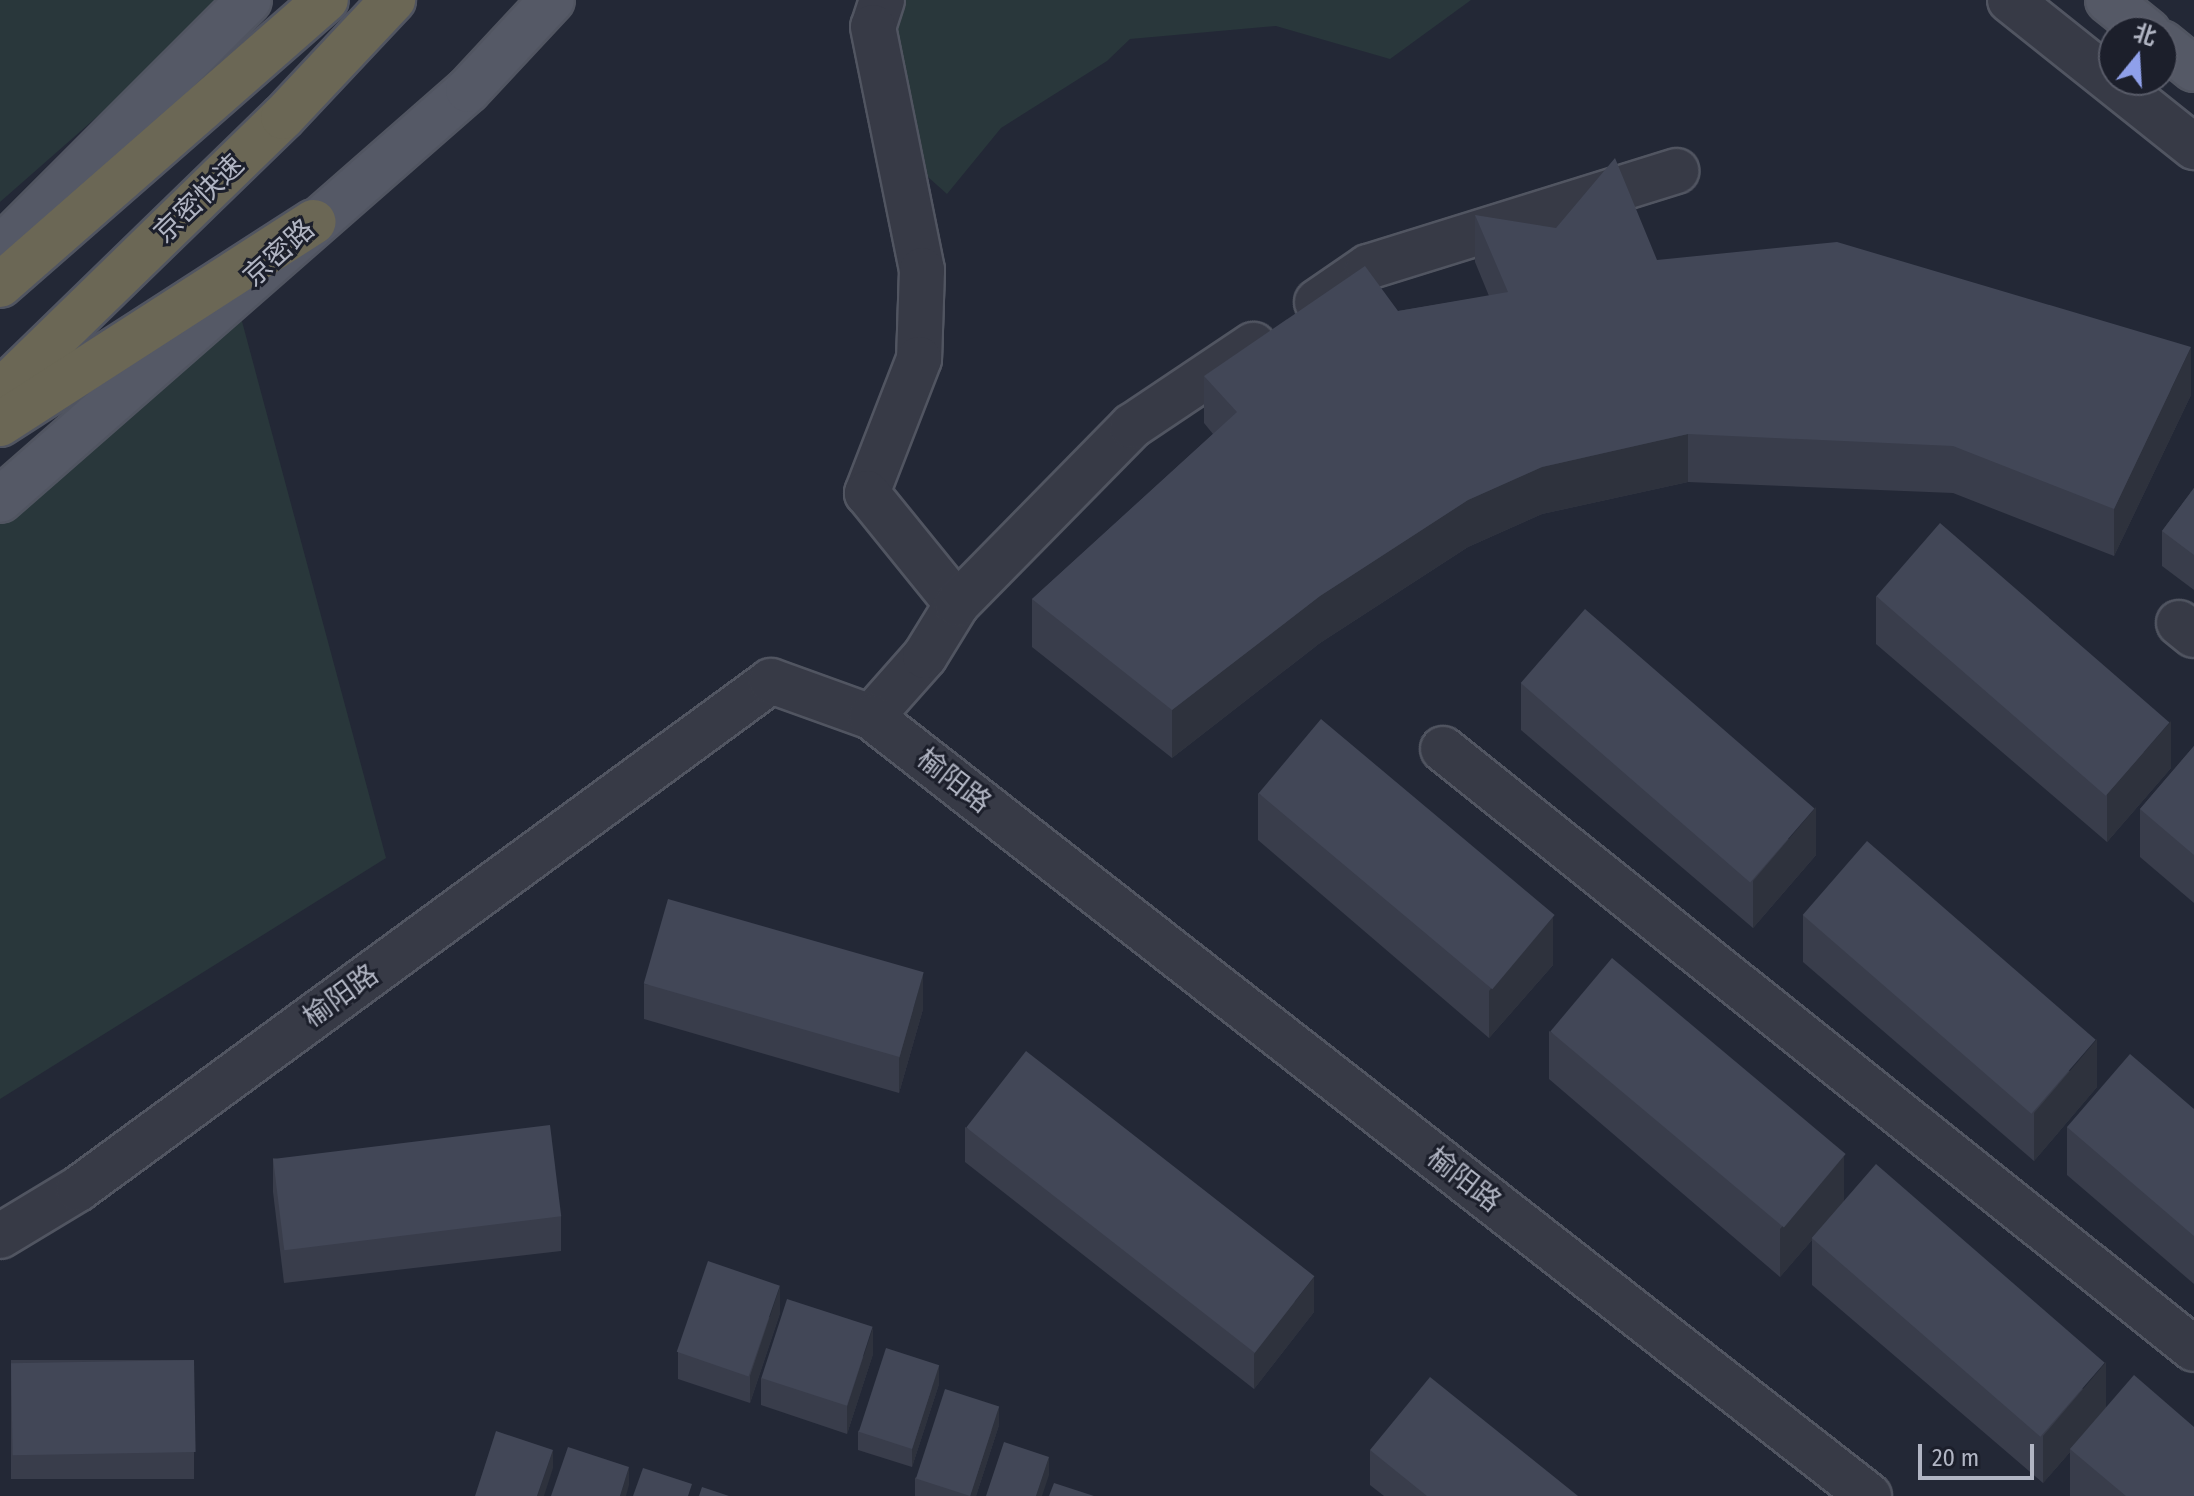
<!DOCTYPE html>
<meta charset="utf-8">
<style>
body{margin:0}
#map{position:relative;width:2194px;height:1496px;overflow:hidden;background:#232836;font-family:"Fira Sans Condensed","Noto Sans SC",sans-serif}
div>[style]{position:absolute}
.green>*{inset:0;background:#29373b}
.roads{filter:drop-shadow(2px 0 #515561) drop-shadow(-2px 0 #515561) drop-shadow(0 2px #515561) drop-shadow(0 -2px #515561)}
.minor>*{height:44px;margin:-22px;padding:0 22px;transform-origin:22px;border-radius:22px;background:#373a46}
.major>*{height:44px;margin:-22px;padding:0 22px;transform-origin:22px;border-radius:22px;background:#555966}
.highway>*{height:44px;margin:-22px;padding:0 22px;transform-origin:22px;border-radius:22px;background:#6b6755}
.wall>*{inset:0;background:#393d4b;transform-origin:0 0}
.shaded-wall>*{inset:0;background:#2e323d}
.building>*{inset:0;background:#424757;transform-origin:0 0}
span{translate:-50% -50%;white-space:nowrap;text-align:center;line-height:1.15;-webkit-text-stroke:6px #1c1f2b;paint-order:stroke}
.street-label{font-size:28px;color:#b1b5c3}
.north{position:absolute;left:2098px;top:16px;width:80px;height:80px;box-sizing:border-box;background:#1c1f2b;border:2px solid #585b68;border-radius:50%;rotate:18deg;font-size:22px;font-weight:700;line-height:32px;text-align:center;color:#b1b5c3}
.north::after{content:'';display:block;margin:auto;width:28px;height:36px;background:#8fa0ea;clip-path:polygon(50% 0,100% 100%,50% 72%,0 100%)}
.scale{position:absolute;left:1918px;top:1444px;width:116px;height:36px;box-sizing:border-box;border:4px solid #b1b5c3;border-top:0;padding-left:10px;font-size:24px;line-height:28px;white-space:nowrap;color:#b1b5c3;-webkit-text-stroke:6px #1c1f2b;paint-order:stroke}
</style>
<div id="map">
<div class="green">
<div style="clip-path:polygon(0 0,230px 0,0 202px)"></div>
<div style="clip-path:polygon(904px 0,1471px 0,1390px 59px,1276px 26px,1130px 39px,1107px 61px,1001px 128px,947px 194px,928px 177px,896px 22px)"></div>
<div style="clip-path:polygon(240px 314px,386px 858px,0 1099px,0 520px)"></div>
</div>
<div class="roads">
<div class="minor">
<div style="left:882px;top:0;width:28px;rotate:108deg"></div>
<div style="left:873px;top:27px;width:248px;rotate:78.6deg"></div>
<div style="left:922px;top:270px;width:89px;rotate:91.9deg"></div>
<div style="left:919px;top:359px;width:144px;rotate:111.2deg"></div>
<div style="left:867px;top:493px;width:143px;rotate:51deg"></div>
<div style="left:2010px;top:0;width:236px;rotate:38.6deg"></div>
<div style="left:1317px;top:302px;width:62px;rotate:-34.5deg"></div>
<div style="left:1368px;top:267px;width:323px;rotate:-17.3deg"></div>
<div style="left:2179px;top:623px;width:19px;rotate:39deg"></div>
<div style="left:871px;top:717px;width:81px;rotate:-48.5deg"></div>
<div style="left:925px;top:656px;width:61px;rotate:-58.4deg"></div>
<div style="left:957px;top:604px;width:250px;rotate:-45.5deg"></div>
<div style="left:1132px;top:426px;width:146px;rotate:-33.8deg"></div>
<div style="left:1443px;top:749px;width:961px;rotate:38.62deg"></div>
<div style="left:0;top:1236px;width:91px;rotate:-31.1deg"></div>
<div style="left:78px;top:1189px;width:859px;rotate:-36.24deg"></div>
<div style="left:771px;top:681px;width:106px;rotate:19.8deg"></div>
<div style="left:871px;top:717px;width:1266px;rotate:37.97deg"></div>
</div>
<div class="major">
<div style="left:2108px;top:0;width:51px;rotate:38.7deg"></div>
<div style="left:2162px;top:43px;width:41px;rotate:39.1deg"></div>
<div style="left:0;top:249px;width:352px;rotate:-45deg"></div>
<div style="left:0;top:500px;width:622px;rotate:-41.22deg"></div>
<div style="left:468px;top:90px;width:123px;rotate:-47deg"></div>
</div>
<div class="highway">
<div style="left:0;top:285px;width:433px;rotate:-41.2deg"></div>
<div style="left:0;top:392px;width:395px;rotate:-44.2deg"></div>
<div style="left:283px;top:117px;width:161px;rotate:-46.8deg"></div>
<div style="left:0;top:424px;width:373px;rotate:-32.8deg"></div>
</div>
</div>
<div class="wall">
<div style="clip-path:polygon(1475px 215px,1657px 260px,2191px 395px,2114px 556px,1953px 493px,1688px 482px,1542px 514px,1468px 547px,1320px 643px,1172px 758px,1032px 647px,1032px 599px,1213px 434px,1204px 423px,1204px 376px,1398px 311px,1489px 296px,1475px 262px)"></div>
<div style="clip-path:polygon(2194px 488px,2194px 590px,2162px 566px,2162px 531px)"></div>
<div style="clip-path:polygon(1876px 596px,2171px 768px,2107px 842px,1876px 644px)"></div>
<div style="clip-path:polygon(1521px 683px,1816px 855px,1753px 928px,1521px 730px)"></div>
<div style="clip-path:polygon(2194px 746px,2194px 903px,2140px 857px,2140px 809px)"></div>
<div style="clip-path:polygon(1258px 793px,1553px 965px,1489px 1038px,1258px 840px)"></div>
<div style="clip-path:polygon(1803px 915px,2097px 1087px,2034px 1161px,1803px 962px)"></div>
<div style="clip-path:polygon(644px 984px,923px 1009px,899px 1093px,644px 1019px)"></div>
<div style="clip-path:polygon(1549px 1031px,1844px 1201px,2106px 1407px,2194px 1496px,2070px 1496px,2070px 1452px,2043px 1483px,1812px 1285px,1812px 1240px,1780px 1277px,1549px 1079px)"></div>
<div style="clip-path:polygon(2194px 1109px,2194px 1284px,2067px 1175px,2067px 1127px)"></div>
<div style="clip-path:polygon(965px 1127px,1314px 1312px,1254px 1389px,965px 1162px)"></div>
<div style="clip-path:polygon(273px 1158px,561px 1216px,561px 1251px,284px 1283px,273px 1192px)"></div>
<div style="clip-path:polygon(780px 1313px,750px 1403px,678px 1379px,678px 1352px)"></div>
<div style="clip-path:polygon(873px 1354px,847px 1434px,761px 1405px,761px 1378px)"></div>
<div style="left:194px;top:1360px;width:119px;height:183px;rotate:90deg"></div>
<div style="clip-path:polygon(939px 1384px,912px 1467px,858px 1450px,858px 1431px)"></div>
<div style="clip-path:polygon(999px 1425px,976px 1496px,915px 1496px,915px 1478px)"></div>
<div style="clip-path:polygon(1370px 1450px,1578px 1496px,1384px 1496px,1370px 1485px)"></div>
</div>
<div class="shaded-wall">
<div style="clip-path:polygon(2191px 347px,2191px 395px,2114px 556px,2114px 509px)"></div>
<div style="clip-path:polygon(1688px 434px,1688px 482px,1542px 514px,1468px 547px,1320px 643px,1172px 758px,1172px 710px,1320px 596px,1468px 500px,1542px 467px)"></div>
<div style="clip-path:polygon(2171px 721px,2171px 768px,2107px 842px,2107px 794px)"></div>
<div style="clip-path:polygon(1816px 807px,1816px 855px,1753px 928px,1753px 881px)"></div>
<div style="clip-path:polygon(1553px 917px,1553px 965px,1489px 1038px,1489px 991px)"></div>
<div style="clip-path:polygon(923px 974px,923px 1009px,899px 1093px,899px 1059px)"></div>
<div style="clip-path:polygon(2097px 1039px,2097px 1087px,2034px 1161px,2034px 1113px)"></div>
<div style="clip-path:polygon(1844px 1156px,1844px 1203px,1812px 1238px,1812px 1240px,1780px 1277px,1780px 1229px)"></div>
<div style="clip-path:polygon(1314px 1277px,1314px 1312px,1254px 1389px,1254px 1354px)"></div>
<div style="clip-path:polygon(780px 1286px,780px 1313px,750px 1403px,750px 1376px)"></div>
<div style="clip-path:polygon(873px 1327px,873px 1354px,847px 1434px,847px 1407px)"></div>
<div style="clip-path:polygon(2106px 1362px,2106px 1410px,2070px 1449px,2070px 1452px,2043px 1483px,2043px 1436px)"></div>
<div style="clip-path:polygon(939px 1365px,939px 1384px,912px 1467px,912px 1449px)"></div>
<div style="clip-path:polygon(999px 1407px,999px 1425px,976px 1496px,970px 1496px)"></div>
<div style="clip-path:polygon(553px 1450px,553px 1468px,544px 1496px,537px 1496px)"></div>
<div style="clip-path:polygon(1049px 1457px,1049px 1475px,1042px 1496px,1036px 1496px)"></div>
<div style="clip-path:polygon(629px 1467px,629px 1485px,626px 1496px,620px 1496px)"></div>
</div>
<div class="building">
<div style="clip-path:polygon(1615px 158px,1657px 260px,1837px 242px,2191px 347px,2114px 509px,1953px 446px,1688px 434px,1542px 467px,1468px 500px,1320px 596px,1172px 710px,1032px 599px,1237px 412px,1204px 376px,1365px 266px,1398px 311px,1508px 292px,1475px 215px,1556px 228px)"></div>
<div style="clip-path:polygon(2194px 488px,2194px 555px,2162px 531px)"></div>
<div style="left:1940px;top:523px;width:304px;height:97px;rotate:41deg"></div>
<div style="left:1585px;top:609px;width:304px;height:98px;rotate:41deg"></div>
<div style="left:1321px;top:719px;width:305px;height:97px;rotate:40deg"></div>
<div style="clip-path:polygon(2194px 746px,2194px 855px,2140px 809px)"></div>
<div style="left:1867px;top:841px;width:303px;height:98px;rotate:41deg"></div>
<div style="left:668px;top:899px;width:266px;height:88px;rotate:16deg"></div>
<div style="left:1612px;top:958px;width:305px;height:96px;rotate:40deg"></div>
<div style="left:1026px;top:1051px;width:366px;height:97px;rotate:38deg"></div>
<div style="clip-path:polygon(2130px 1054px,2194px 1109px,2194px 1236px,2067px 1127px)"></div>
<div style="left:550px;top:1125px;width:92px;height:279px;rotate:83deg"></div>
<div style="left:1876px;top:1164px;width:303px;height:98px;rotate:41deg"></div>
<div style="left:708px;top:1261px;width:76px;height:96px;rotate:19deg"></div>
<div style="left:787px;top:1299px;width:90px;height:83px;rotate:18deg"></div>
<div style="left:886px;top:1348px;width:56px;height:88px;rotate:18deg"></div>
<div style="left:194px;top:1360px;width:92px;height:183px;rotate:89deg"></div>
<div style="clip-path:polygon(2134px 1375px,2194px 1427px,2194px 1496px,2126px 1496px,2070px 1449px)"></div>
<div style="clip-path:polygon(1430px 1377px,1578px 1496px,1427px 1496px,1370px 1450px)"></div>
<div style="left:945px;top:1389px;width:57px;height:94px;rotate:18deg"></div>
<div style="clip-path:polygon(496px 1431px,553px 1450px,537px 1496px,475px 1496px)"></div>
<div style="clip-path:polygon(1004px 1442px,1049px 1457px,1036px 1496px,986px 1496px)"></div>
<div style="clip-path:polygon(568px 1447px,629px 1467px,620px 1496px,551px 1496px)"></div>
<div style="clip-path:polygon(643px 1468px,692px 1484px,688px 1496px,633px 1496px)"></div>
<div style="clip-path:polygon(1054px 1483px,1094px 1496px,1049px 1496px)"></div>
<div style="clip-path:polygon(702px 1487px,729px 1496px,699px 1496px)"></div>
</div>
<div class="street-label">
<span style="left:199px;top:199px;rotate:-44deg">京密快速</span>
<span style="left:279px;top:253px;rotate:-42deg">京密路</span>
<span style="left:954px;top:781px;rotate:38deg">榆阳路</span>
<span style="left:341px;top:996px;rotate:-36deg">榆阳路</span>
<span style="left:1464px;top:1180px;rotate:38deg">榆阳路</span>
</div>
<div class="north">北</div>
<div class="scale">20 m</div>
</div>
